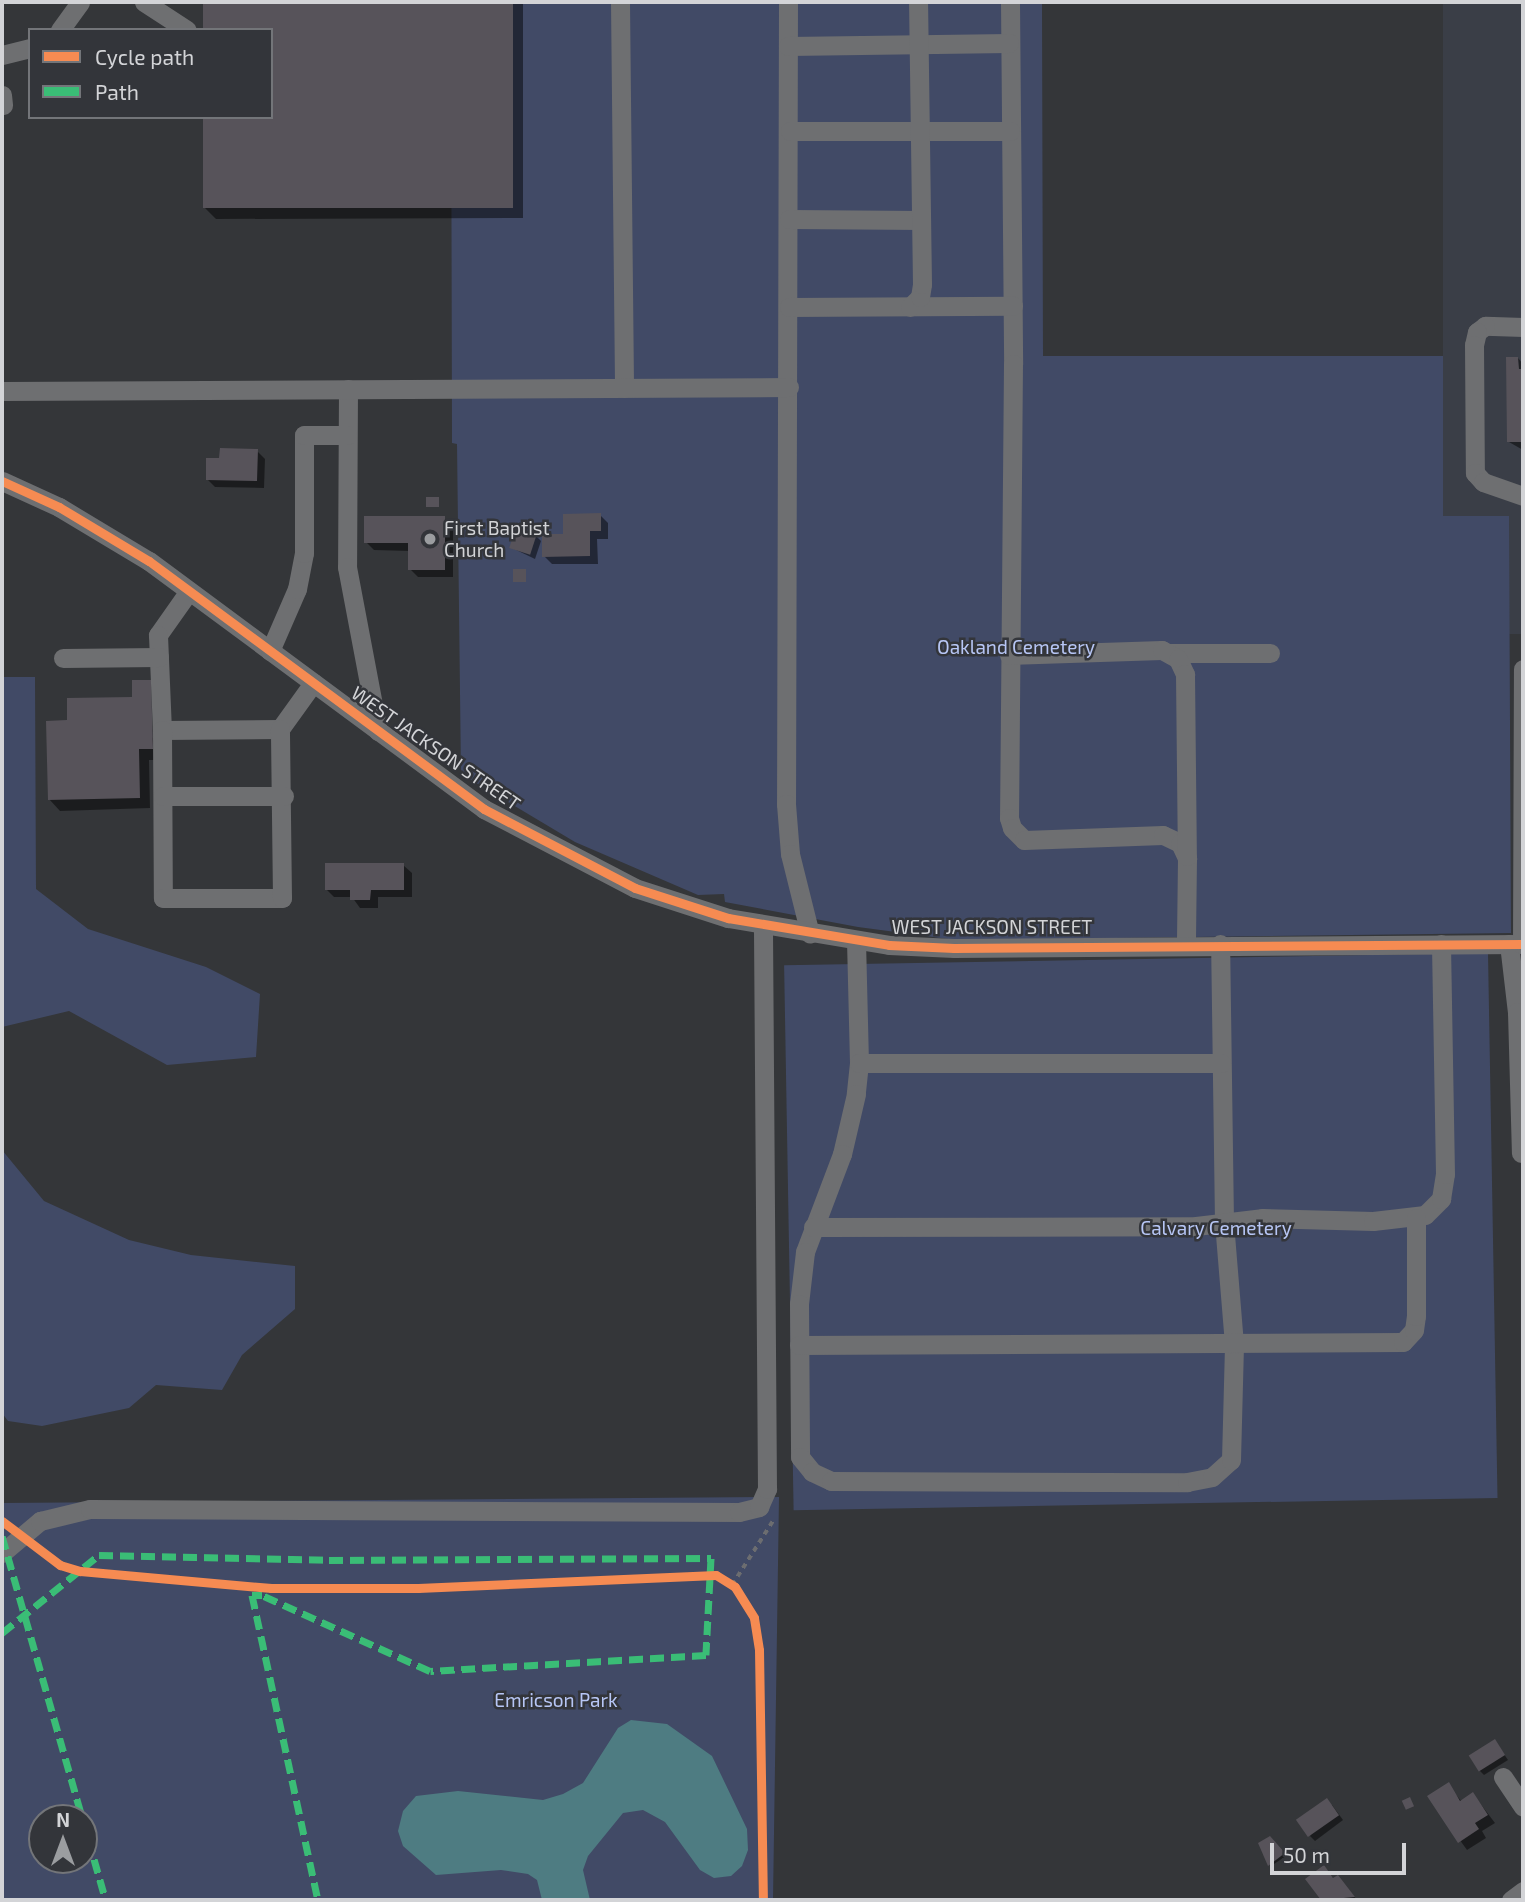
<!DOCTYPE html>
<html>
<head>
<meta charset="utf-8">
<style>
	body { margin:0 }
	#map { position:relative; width:1525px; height:1902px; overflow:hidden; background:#343639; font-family:"Exo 2",sans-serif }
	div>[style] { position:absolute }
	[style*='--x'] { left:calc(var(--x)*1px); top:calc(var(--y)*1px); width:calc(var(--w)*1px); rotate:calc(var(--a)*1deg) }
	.built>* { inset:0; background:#3a3e47 }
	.green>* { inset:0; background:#414a66; transform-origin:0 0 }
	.water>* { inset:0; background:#4e7c82 }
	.shadow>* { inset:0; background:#0007 }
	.building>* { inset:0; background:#57535a; transform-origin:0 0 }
	.path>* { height:3.5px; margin-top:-1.75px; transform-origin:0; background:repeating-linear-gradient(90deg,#6c6d70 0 5px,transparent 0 10px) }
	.minor>* { height:19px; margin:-9.5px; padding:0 9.5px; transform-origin:9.5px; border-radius:9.5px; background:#6e6f71 }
	.quiet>* { height:7px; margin-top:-3.5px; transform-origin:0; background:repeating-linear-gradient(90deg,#3abd76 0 14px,transparent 0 21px) }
	.cycleway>* { height:9px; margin:-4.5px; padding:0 4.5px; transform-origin:4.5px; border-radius:4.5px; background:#f68b52 }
	.dots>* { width:19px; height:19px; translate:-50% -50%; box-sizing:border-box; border:4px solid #33353a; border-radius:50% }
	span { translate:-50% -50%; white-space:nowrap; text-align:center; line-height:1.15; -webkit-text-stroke:5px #33353a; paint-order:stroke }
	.poi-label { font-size:19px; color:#d3d4d7 }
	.left { translate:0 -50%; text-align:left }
	.park-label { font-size:19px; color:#b7c6f5 }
	.street-label { font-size:19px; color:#d3d4d7 }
	.frame { position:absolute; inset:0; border:4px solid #d3d4d7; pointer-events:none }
	.legend { position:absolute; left:28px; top:28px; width:245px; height:91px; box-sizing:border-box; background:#33353a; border:2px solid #737579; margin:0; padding:9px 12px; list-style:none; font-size:21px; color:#d3d4d7 }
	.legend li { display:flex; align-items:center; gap:14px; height:35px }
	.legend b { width:35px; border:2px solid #737579 }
	.north { position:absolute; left:28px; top:1804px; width:70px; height:70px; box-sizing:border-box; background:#33353a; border:2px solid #737579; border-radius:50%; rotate:0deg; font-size:19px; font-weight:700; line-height:28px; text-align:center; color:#d3d4d7 }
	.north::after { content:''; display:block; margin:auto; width:24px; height:32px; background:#9b9da0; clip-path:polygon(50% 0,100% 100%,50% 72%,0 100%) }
	.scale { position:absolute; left:1270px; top:1843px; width:136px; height:32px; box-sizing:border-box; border:4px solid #d3d4d7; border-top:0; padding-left:9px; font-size:21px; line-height:24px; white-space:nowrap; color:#d3d4d7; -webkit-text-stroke:5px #33353a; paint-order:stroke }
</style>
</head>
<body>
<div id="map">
	<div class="built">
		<div style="clip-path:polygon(1443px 2px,1523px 2px,1523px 634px,1509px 634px,1509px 516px,1443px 516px)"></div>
	</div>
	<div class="green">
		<div style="clip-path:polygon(451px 2px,1042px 2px,1043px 356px,1443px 356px,1443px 516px,1509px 516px,1511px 933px,956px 940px,858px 927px,725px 902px,724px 894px,698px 895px,575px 842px,461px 774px,457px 444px,452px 443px)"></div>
		<div style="clip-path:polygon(2px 677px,35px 677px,36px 889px,88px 929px,206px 967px,260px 994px,256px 1057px,167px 1065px,69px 1011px,2px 1027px)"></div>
		<div style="left:1488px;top:953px;width:545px;height:704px;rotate:89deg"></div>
		<div style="clip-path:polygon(2px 1150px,44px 1201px,129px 1240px,191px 1255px,295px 1266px,295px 1309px,242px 1355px,222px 1390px,156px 1385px,129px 1408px,42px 1426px,8px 1421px,2px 1413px)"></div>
		<div style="clip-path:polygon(evenodd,779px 1497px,773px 1900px,2px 1900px,2px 1503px,779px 1497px,42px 1818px,84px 1818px,84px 1860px,42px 1860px,42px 1818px)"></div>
	</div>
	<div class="water">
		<div style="clip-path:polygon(631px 1720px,667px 1724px,712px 1756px,747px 1829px,748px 1850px,742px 1866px,731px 1876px,714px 1878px,700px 1870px,665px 1822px,643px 1810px,623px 1813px,588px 1856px,583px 1870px,590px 1900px,542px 1900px,537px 1880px,528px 1874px,501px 1870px,436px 1875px,403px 1846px,398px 1831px,403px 1811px,416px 1796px,458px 1791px,543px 1800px,563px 1794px,583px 1783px,618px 1728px)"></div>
	</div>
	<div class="shadow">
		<div style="clip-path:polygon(204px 2px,523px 2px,523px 218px,216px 219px,205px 208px,271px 117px,271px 30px,205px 30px)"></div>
		<div style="clip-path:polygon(1518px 358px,1523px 364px,1523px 450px,1509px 442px)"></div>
		<div style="clip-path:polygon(257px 451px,265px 459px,264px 488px,215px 487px,207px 479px,221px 460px)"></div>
		<div style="clip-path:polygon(600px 515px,608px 523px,608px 539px,597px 539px,598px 564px,552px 564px,544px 556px)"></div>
		<div style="clip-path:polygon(444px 518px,453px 526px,453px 577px,418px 577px,410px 569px,410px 551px,374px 550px,366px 542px)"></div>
		<div style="clip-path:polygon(536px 536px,541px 541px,535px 559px,510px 547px)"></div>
		<div style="clip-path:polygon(2px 585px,4px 587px,2px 655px)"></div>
		<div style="clip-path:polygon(134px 699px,163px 760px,149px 760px,150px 808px,60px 811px,49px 799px,69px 722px)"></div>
		<div style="clip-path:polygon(403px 865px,412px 873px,412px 897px,378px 897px,378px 908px,360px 908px,352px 897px,334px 897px,326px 889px)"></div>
		<div style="clip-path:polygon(1495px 1741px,1508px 1760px,1484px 1775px,1479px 1770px)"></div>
		<div style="clip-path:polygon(1448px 1785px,1462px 1802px,1473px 1794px,1495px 1823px,1482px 1831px,1486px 1838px,1467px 1850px,1429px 1797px)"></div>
		<div style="clip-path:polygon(1332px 1805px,1343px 1820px,1315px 1841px,1310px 1836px)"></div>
		<div style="clip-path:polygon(1270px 1838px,1286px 1856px,1271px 1866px,1270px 1865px)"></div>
		<div style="clip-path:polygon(1324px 1868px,1335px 1880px,1338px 1877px,1357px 1900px,1323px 1900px,1308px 1879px)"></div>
	</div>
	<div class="building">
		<div style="clip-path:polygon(203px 2px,513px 2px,513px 208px,203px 208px,203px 117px,271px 117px,271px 30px,203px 30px)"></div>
		<div style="clip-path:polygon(1506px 357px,1518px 357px,1519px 369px,1523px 369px,1523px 442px,1507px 442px)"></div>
		<div style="clip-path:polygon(220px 448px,258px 449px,257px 481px,206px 480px,206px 458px,219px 458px)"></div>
		<div style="left:426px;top:497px;width:13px;height:10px"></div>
		<div style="clip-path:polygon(601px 513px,601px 531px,590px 531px,590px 556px,542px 557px,542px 534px,563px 534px,563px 514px)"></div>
		<div style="clip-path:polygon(364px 516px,445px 516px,445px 570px,408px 570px,408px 543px,364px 543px)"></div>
		<div style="left:516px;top:527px;width:22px;height:22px;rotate:18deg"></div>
		<div style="left:513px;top:569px;width:13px;height:13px"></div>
		<div style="clip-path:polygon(132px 680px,151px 680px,153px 749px,139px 749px,140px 798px,48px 800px,46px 721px,67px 720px,67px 698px,132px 697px)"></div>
		<div style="clip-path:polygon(325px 863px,404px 863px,404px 890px,371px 890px,370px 900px,350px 900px,350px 890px,325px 890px)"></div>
		<div style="left:1495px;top:1739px;width:19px;height:31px;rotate:58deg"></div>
		<div style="clip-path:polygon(1449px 1782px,1460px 1801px,1473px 1792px,1488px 1815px,1475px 1823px,1479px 1829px,1458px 1843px,1427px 1796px)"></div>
		<div style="left:1410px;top:1797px;width:10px;height:9px;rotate:66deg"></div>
		<div style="left:1327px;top:1798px;width:21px;height:38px;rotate:55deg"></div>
		<div style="clip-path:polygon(1270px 1836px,1285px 1853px,1268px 1866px,1258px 1843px)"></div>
		<div style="clip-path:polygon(1324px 1865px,1333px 1878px,1338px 1875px,1355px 1897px,1321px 1900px,1305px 1879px)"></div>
	</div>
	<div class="path">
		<div style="--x:732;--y:1585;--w:78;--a:-57.5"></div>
	</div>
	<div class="minor">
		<div style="--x:144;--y:2;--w:51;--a:33.1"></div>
		<div style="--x:620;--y:2;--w:386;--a:89.4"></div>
		<div style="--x:788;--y:2;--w:802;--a:90.14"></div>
		<div style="--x:786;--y:804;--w:50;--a:85.4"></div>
		<div style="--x:790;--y:854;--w:82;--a:76"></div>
		<div style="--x:1010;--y:2;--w:362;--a:89.5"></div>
		<div style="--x:1013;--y:364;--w:454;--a:90.5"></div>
		<div style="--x:1009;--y:818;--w:10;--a:73"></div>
		<div style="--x:1012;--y:828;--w:17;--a:45"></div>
		<div style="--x:1024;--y:840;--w:139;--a:-2.1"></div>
		<div style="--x:1163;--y:835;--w:19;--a:25"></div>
		<div style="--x:1180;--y:843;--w:17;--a:65"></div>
		<div style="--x:1187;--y:858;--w:86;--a:90.7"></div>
		<div style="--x:60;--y:30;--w:34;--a:-54"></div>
		<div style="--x:788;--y:46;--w:221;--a:-0.8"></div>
		<div style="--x:2;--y:55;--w:29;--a:-14"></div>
		<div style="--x:2;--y:95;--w:10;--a:84"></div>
		<div style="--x:790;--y:131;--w:220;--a:0"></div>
		<div style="--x:789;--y:219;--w:132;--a:0.4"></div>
		<div style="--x:789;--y:307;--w:224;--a:-0.3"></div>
		<div style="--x:910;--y:307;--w:14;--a:-45"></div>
		<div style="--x:920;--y:297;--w:13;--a:-81"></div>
		<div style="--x:922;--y:284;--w:282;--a:-90.8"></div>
		<div style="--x:1523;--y:327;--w:38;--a:-178"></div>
		<div style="--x:1485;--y:326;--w:10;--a:143"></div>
		<div style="--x:1477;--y:332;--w:13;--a:103"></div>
		<div style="--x:1474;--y:345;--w:128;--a:89.6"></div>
		<div style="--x:1475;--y:473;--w:12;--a:48"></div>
		<div style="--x:1483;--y:482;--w:42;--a:19.3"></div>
		<div style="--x:348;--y:389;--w:178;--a:90.3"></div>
		<div style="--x:347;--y:567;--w:167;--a:79.3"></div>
		<div style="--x:2;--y:391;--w:787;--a:-0.29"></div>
		<div style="--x:2;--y:481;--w:63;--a:24.5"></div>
		<div style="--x:59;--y:507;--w:105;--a:31"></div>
		<div style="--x:149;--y:561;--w:417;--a:36.5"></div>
		<div style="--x:484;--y:809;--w:170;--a:27.6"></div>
		<div style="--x:635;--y:888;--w:98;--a:17.9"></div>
		<div style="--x:728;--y:918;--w:163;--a:9.5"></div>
		<div style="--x:889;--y:945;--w:65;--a:2.6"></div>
		<div style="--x:954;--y:948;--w:569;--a:-0.4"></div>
		<div style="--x:189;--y:591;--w:54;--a:125.2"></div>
		<div style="--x:158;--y:635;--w:95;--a:87.6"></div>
		<div style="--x:162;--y:730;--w:118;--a:-0.5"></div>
		<div style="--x:280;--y:729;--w:57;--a:-54.3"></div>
		<div style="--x:270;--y:651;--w:68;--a:-66.5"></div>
		<div style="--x:297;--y:589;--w:37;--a:-79"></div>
		<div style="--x:304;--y:553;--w:118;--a:-90"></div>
		<div style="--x:304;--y:435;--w:43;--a:0"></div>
		<div style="--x:1170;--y:653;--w:100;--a:0"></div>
		<div style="--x:1009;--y:655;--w:153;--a:-1.9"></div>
		<div style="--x:1162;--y:650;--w:18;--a:29"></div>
		<div style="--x:1178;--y:659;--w:17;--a:65"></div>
		<div style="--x:1185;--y:674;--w:182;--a:89.4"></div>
		<div style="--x:63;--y:658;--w:96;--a:-0.6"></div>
		<div style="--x:162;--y:730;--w:168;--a:89.7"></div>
		<div style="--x:163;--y:898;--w:119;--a:0"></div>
		<div style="--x:282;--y:898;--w:169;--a:-90.7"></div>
		<div style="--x:163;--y:796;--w:121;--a:0"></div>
		<div style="--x:856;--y:940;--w:123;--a:88.6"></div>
		<div style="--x:859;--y:1063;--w:31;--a:96"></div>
		<div style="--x:856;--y:1094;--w:62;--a:103.1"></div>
		<div style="--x:842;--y:1154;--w:105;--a:110.7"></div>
		<div style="--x:805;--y:1252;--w:52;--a:96.6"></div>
		<div style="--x:799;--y:1304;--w:153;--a:89.6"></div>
		<div style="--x:800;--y:1457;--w:19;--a:51"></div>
		<div style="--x:812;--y:1472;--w:21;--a:25"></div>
		<div style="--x:831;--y:1481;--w:356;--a:0.2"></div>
		<div style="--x:1187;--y:1482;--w:25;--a:-11"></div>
		<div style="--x:1212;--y:1477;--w:25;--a:-42"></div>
		<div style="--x:1231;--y:1460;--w:116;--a:-88.5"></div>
		<div style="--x:1234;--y:1344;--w:122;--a:-94.7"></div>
		<div style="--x:1224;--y:1222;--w:278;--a:-90.8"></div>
		<div style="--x:1509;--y:944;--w:68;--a:83.3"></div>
		<div style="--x:1517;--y:1012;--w:141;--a:88.4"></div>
		<div style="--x:1522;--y:944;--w:275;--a:-89.8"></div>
		<div style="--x:859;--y:1063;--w:362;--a:0"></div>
		<div style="--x:813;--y:1227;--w:383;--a:-0.1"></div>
		<div style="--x:1196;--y:1226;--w:66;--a:-6.9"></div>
		<div style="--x:1262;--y:1218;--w:111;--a:1.5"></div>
		<div style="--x:1373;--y:1221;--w:52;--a:-6.6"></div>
		<div style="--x:1425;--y:1215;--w:23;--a:-45"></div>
		<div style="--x:1441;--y:1199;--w:25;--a:-81"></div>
		<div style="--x:1445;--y:1174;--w:230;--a:-91"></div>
		<div style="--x:799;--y:1345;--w:604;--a:-0.28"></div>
		<div style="--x:1403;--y:1342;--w:16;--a:-47"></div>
		<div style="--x:1414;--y:1330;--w:14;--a:-82"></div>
		<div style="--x:1416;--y:1316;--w:98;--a:-90"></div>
		<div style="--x:2;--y:1553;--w:50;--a:-40.1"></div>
		<div style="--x:40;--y:1521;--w:51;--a:-13.5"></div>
		<div style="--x:90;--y:1509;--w:649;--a:0.26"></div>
		<div style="--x:739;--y:1512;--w:21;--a:-14"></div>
		<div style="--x:759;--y:1507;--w:20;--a:-66"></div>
		<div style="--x:767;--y:1489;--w:564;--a:-90.41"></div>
		<div style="--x:1503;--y:1777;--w:36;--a:56"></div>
		<div style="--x:1511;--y:1900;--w:15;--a:-37"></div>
	</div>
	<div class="quiet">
		<div style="--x:2;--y:1536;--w:379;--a:74.1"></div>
		<div style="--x:2;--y:1633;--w:124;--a:-38.8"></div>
		<div style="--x:99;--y:1555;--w:230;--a:1.2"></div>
		<div style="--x:329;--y:1560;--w:382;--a:-0.3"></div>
		<div style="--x:711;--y:1558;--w:97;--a:93"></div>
		<div style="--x:706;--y:1655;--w:276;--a:176.7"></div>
		<div style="--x:430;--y:1671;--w:184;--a:-155.7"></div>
		<div style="--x:262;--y:1595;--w:10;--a:180"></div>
		<div style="--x:252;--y:1595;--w:312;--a:77.8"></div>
	</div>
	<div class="cycleway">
		<div style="--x:2;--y:481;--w:63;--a:24.5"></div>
		<div style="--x:59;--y:507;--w:105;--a:31"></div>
		<div style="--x:149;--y:561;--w:417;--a:36.5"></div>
		<div style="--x:484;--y:809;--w:170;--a:27.6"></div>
		<div style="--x:635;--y:888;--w:98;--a:17.9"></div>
		<div style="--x:728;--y:918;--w:163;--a:9.5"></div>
		<div style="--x:889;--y:945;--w:65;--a:2.6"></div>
		<div style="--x:954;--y:948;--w:569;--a:-0.4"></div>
		<div style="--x:2;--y:1521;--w:73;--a:37.2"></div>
		<div style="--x:60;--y:1565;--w:21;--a:17"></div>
		<div style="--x:80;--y:1571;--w:192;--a:5.1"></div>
		<div style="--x:271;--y:1588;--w:147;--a:0"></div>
		<div style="--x:418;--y:1588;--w:298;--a:-2.5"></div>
		<div style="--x:716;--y:1575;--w:22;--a:32"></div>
		<div style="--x:735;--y:1587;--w:36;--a:58"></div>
		<div style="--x:754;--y:1618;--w:32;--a:81"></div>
		<div style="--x:759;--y:1650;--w:250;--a:89.1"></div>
	</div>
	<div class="dots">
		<div style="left:430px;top:539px;background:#9b9da0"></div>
	</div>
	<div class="poi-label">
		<span class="left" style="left:444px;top:539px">First Baptist<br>Church</span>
	</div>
	<div class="park-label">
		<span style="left:1016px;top:647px">Oakland Cemetery</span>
		<span style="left:1216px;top:1228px">Calvary Cemetery</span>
		<span style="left:556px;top:1700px">Emricson Park</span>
	</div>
	<div class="street-label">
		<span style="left:436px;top:748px;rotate:35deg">WEST JACKSON STREET</span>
		<span style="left:992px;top:927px">WEST JACKSON STREET</span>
	</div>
	<div class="frame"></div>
	<ul class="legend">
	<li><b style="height:9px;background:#f68b52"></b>Cycle path</li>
	<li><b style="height:9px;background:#3abd76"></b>Path</li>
	</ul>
	<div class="north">N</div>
	<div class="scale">50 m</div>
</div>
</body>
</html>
